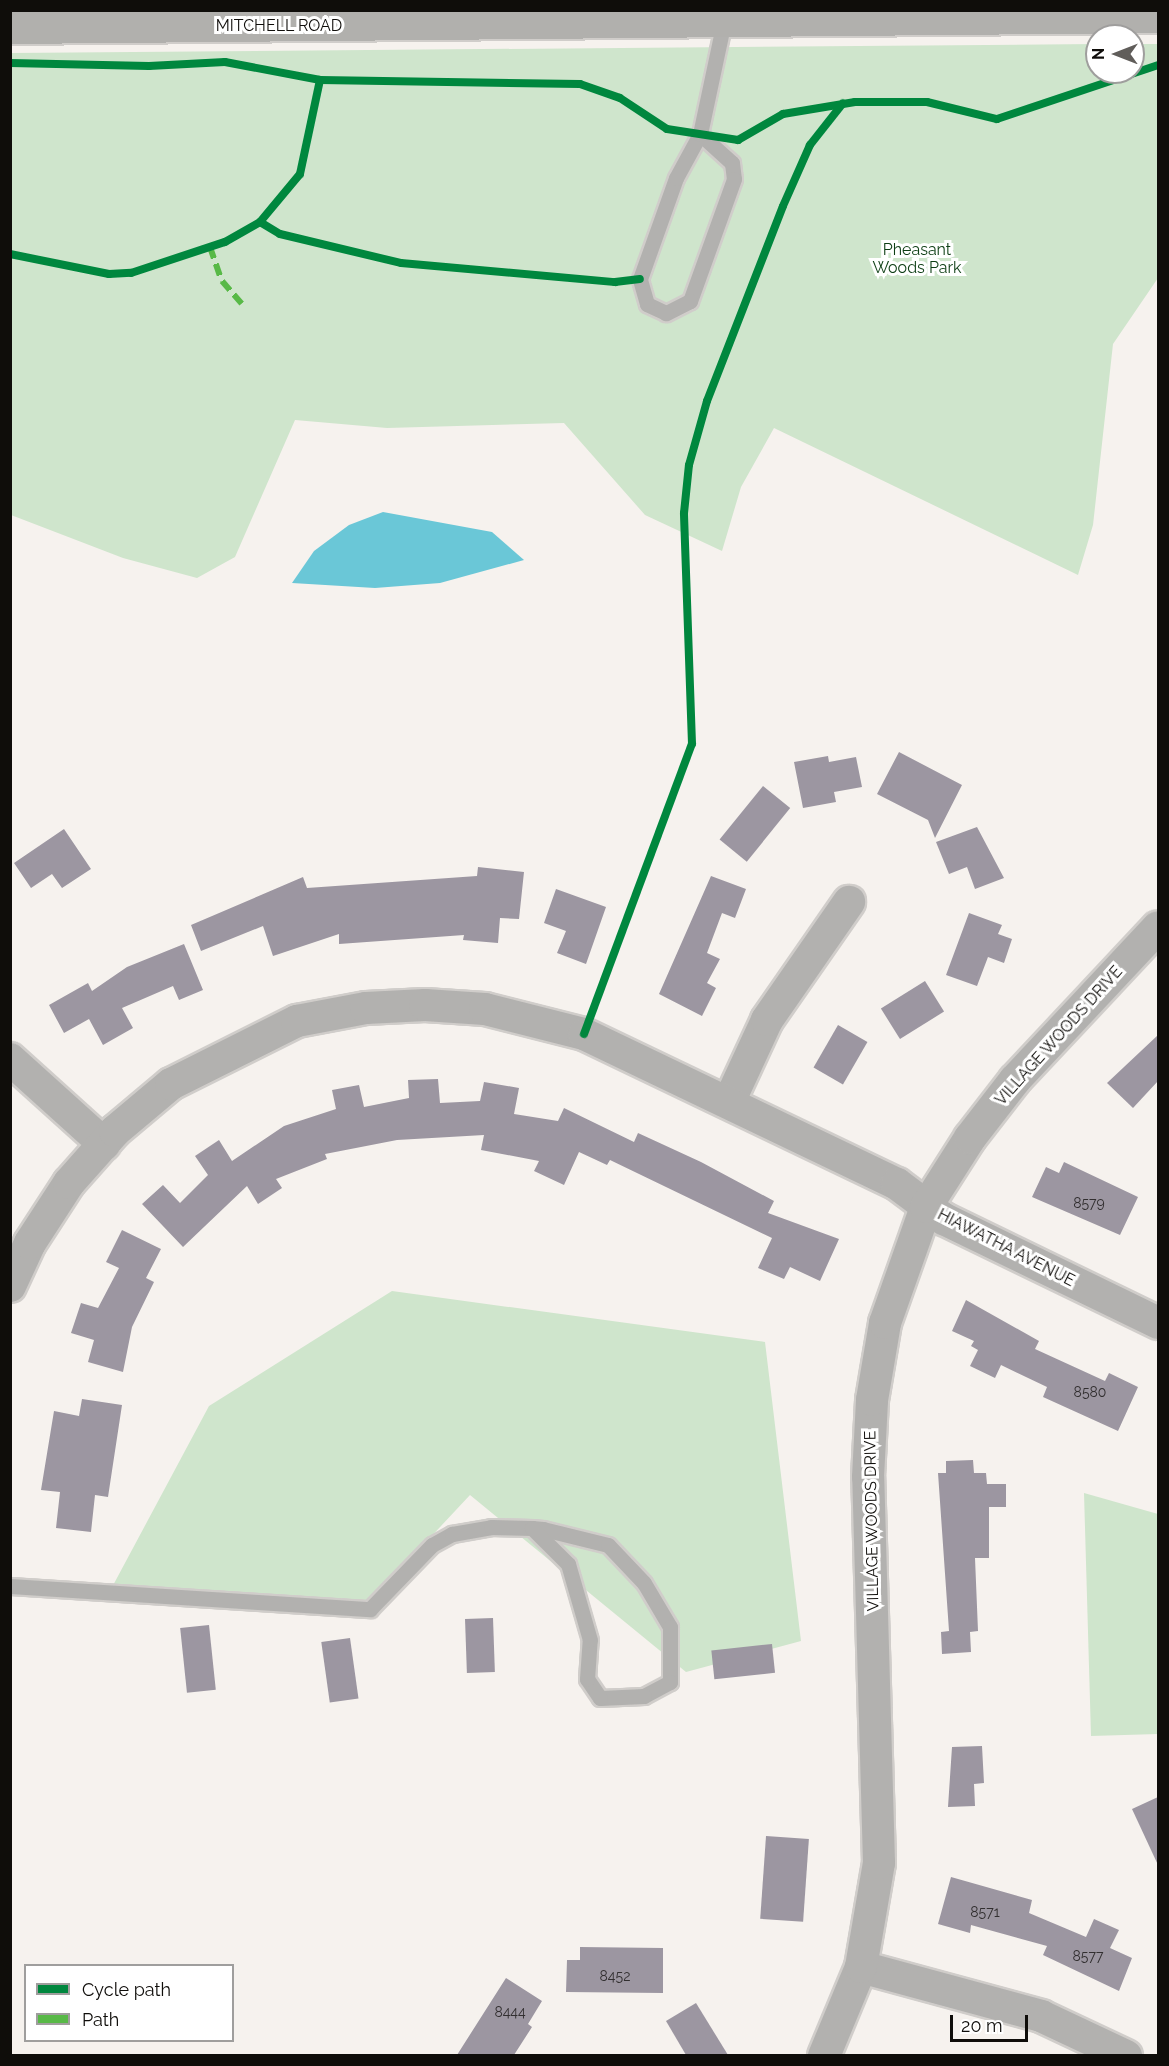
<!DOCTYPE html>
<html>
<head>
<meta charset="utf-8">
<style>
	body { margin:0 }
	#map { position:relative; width:1169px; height:2066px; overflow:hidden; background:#f6f2ee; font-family:Raleway,sans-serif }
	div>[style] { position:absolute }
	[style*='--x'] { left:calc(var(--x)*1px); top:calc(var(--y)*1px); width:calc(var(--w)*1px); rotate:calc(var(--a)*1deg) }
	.green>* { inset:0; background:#cfe5cc }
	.water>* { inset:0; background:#6ac7d7 }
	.building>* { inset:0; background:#9c96a1; transform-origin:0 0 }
	.roads { filter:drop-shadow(2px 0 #d0cdca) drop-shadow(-2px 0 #d0cdca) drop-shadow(0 2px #d0cdca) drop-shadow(0 -2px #d0cdca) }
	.lane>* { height:15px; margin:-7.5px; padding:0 7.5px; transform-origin:7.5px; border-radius:7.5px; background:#b2b1af }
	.street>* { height:32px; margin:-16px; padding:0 16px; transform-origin:16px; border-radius:16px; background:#b2b1af }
	.secondary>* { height:33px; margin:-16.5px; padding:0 16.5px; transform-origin:16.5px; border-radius:16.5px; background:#b1b0ad }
	.quiet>* { height:6px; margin-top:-3px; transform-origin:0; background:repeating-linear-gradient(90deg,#58b947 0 12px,transparent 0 18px) }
	.cycleway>* { height:8px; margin:-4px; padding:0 4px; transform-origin:4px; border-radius:4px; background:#00873e }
	span { translate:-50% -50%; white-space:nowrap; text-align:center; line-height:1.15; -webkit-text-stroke:6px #fff; paint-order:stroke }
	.number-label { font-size:14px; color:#322f30 }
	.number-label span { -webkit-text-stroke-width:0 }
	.street-label { font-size:16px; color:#0f0d0a }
	.park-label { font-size:16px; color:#0d3e14 }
	.frame { position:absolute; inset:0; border:12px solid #0f0d0a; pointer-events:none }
	.legend { position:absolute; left:24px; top:1964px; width:210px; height:78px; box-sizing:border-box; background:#fff; border:2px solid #9f9e9d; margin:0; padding:8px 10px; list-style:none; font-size:18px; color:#0f0d0a }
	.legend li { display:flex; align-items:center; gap:12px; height:30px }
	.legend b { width:30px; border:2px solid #9f9e9d }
	.north { position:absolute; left:1085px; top:24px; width:60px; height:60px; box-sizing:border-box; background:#fff; border:2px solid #9f9e9d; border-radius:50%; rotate:270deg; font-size:16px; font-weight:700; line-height:24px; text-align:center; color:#0f0d0a }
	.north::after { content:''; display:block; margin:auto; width:21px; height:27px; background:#605d5a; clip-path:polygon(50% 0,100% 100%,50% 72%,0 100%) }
	.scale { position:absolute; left:950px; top:2015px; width:78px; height:27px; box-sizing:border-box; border:3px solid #0f0d0a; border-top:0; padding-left:8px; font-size:18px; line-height:21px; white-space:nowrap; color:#0f0d0a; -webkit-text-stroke:4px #fff; paint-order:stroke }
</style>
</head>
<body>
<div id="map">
	<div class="green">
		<div style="clip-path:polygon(1097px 44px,1097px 72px,1133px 72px,1133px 44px,1158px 44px,1158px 278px,1113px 344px,1093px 525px,1078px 575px,774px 428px,741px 487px,722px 551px,645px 515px,564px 423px,387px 428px,295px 420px,235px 557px,197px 578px,123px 558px,11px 515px,10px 53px)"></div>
		<div style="clip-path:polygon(392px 1291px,765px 1342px,801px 1641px,686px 1672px,470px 1495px,369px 1603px,110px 1591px,209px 1406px)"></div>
		<div style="clip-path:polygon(1084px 1493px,1158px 1514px,1158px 1734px,1091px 1736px)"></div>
	</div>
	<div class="water">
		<div style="clip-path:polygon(383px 512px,492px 532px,524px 560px,440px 583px,375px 588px,292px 583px,314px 551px,349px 525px)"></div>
	</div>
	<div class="building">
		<div style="clip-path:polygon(899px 752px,962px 785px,935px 838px,928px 820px,877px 794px)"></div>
		<div style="clip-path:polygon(828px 756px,829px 762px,856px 757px,862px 787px,834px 792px,836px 802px,803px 808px,794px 762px)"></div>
		<div style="left:763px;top:786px;width:35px;height:69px;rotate:39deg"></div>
		<div style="clip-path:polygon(977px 827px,1004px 878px,975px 889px,967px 867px,949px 874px,936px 842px)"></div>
		<div style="clip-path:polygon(64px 829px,91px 869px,62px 888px,52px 874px,31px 888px,14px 863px)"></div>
		<div style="clip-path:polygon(478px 867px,524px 872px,519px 919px,500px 918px,498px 943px,463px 940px,464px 935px,339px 944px,339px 934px,273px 956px,263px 926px,201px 951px,191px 925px,303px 877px,307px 888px,477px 876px)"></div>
		<div style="clip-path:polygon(711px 876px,746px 889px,735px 918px,722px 913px,707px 953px,720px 959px,707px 983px,716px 988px,702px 1016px,659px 994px)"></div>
		<div style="clip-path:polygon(556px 889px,606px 907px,586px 964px,557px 953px,566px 931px,544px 923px)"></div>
		<div style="clip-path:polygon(969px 913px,1002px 925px,998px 934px,1012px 939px,1004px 963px,988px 957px,977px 986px,946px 975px)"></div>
		<div style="clip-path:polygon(184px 944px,203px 990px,179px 1000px,173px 986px,122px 1008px,133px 1028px,103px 1045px,89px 1019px,64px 1033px,49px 1005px,88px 983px,92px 991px,127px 967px)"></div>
		<div style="left:925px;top:981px;width:36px;height:52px;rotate:58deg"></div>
		<div style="left:838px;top:1025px;width:34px;height:49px;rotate:30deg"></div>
		<div style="clip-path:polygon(1158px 1035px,1158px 1081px,1133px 1108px,1107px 1083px)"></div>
		<div style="clip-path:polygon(438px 1079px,440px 1103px,480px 1101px,484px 1082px,519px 1088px,514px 1114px,558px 1121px,564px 1108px,634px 1142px,638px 1133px,701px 1162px,774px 1201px,768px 1213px,839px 1239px,820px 1281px,790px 1267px,784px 1279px,758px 1268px,772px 1238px,610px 1160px,607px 1165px,579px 1152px,564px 1185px,534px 1171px,539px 1161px,481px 1150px,484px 1135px,397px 1140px,325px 1154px,327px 1159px,276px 1179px,282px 1188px,258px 1204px,247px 1186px,183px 1247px,142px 1204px,163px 1185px,180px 1203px,208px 1175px,195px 1156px,219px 1140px,232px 1161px,284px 1126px,336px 1109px,332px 1090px,359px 1085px,364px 1107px,409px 1098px,408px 1080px)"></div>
		<div style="clip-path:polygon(1064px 1162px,1138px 1197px,1120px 1235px,1032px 1197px,1046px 1167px,1059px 1173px)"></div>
		<div style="clip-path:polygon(122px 1230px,161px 1249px,146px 1278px,154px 1282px,132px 1327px,123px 1372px,88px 1362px,94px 1340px,71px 1333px,81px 1303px,98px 1308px,119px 1268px,106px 1262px)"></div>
		<div style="clip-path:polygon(966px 1300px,1039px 1341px,1035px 1349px,1105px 1381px,1109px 1373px,1138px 1387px,1118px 1431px,1043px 1397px,1047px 1387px,1001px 1365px,995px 1378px,970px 1366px,978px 1350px,971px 1346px,974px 1341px,952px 1331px)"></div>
		<div style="clip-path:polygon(82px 1399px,122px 1405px,108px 1497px,95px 1495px,91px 1532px,56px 1528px,60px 1492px,41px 1490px,54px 1411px,79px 1416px)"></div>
		<div style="clip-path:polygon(973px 1460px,974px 1473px,986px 1473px,987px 1484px,1006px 1484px,1006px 1507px,989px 1507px,989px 1558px,975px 1558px,978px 1631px,970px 1632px,971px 1652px,942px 1654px,941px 1632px,949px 1631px,938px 1473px,946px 1473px,946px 1461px)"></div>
		<div style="left:493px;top:1618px;width:54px;height:28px;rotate:88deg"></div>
		<div style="left:209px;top:1625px;width:65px;height:29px;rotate:84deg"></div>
		<div style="left:350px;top:1638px;width:61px;height:29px;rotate:82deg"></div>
		<div style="left:772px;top:1644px;width:29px;height:61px;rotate:84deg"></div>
		<div style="clip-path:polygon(982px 1746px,984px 1783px,974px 1784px,975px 1806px,948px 1807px,952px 1747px)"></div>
		<div style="clip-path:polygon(1158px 1797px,1158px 1865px,1132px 1809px)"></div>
		<div style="left:766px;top:1836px;width:43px;height:83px;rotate:4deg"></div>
		<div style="clip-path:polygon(951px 1877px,1032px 1900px,1029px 1913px,1086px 1937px,1094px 1919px,1119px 1930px,1110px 1948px,1132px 1958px,1119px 1991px,1043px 1955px,1047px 1946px,971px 1925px,970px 1933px,938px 1924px)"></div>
		<div style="clip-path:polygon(580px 1947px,663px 1948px,663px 1993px,566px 1992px,567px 1960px,580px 1960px)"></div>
		<div style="clip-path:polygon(506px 1978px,542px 2001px,528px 2024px,532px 2027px,514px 2055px,457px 2055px)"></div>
		<div style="clip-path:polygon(696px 2003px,728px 2055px,686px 2055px,666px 2021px)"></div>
	</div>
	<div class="roads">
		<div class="lane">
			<div style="--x:700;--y:134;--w:43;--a:42.2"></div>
			<div style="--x:732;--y:163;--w:16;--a:83"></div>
			<div style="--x:734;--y:179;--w:130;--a:109.8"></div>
			<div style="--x:690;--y:301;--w:27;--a:153"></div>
			<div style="--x:666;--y:313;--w:21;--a:-155"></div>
			<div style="--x:647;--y:304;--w:26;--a:-106"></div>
			<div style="--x:640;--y:279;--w:107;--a:-70.4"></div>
			<div style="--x:676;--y:178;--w:50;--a:-61.4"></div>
			<div style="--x:700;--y:134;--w:116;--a:-78"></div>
			<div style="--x:10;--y:1586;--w:361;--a:3.7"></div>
			<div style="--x:370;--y:1609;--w:89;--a:-45.9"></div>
			<div style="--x:432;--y:1545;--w:23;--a:-29"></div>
			<div style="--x:452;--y:1534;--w:40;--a:-10"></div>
			<div style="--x:491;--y:1527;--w:41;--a:1.4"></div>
			<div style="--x:532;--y:1528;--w:11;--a:5"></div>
			<div style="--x:543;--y:1529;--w:67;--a:13.8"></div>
			<div style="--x:608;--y:1545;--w:52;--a:46.5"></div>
			<div style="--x:644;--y:1583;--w:51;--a:59.4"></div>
			<div style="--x:670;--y:1627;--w:55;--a:90"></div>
			<div style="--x:670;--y:1682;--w:30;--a:152"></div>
			<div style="--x:644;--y:1696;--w:44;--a:177.4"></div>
			<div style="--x:600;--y:1698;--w:23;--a:-124"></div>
			<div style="--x:587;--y:1679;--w:39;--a:-86"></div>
			<div style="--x:590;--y:1640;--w:79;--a:-106.1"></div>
			<div style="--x:568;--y:1564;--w:51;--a:-135"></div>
		</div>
		<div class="street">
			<div style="--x:10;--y:1059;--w:127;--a:42.1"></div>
			<div style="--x:729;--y:1102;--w:90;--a:-65.1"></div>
			<div style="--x:767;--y:1020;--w:144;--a:-55.2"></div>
			<div style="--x:10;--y:1286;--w:47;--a:-65.1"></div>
			<div style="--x:30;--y:1243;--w:72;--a:-57"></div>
			<div style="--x:69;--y:1183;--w:69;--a:-48.5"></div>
			<div style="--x:115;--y:1131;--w:73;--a:-40"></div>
			<div style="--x:171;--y:1084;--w:141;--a:-26.6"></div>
			<div style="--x:297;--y:1021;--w:70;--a:-10.7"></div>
			<div style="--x:366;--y:1008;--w:59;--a:-2.9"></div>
			<div style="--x:425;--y:1005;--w:60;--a:3.8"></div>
			<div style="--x:485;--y:1009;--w:102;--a:14.2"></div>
			<div style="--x:584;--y:1034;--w:347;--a:25.6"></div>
			<div style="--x:897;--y:1184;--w:59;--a:36.7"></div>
			<div style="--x:944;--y:1219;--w:238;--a:25.9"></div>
			<div style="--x:861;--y:1967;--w:187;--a:15.2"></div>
			<div style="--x:1041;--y:2016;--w:94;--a:25.2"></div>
			<div style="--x:824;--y:2056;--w:96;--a:-67.4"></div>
			<div style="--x:861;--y:1967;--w:106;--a:-80.2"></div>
			<div style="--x:879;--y:1863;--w:386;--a:-91.6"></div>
			<div style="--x:868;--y:1477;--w:77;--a:-87"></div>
			<div style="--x:872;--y:1400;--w:78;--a:-80.4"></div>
			<div style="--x:885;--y:1323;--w:123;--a:-70.5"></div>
			<div style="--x:926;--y:1207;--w:82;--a:-57.5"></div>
			<div style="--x:970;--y:1138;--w:73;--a:-52.2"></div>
			<div style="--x:1015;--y:1080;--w:209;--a:-46.9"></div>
		</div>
		<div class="secondary">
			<div style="--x:10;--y:27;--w:1148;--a:-0.55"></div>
		</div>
	</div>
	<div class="quiet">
		<div style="--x:210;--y:247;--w:36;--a:71"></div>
		<div style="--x:222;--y:281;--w:30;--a:49"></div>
	</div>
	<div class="cycleway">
		<div style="--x:10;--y:63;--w:139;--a:1.2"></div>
		<div style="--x:149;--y:66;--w:76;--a:-3"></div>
		<div style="--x:225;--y:62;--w:97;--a:10.7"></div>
		<div style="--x:320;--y:80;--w:260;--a:0.9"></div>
		<div style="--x:580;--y:84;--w:42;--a:19.3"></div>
		<div style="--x:620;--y:98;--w:56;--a:33.4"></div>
		<div style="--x:667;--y:129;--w:72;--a:8.8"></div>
		<div style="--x:738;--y:140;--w:52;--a:-30"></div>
		<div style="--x:783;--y:114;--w:73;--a:-9.5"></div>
		<div style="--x:855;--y:102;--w:72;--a:0"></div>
		<div style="--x:927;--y:102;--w:72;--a:13.7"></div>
		<div style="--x:997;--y:119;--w:170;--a:-18.5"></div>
		<div style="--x:260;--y:222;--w:23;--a:31"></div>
		<div style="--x:280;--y:234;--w:124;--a:13.5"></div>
		<div style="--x:401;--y:263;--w:215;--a:5.1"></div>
		<div style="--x:615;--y:282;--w:25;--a:-7"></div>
		<div style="--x:10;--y:254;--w:101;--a:11.4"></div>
		<div style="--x:109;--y:274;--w:22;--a:-3"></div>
		<div style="--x:131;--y:273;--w:99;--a:-18.3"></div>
		<div style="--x:225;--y:242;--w:40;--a:-29.7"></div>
		<div style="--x:260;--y:222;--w:62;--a:-50.2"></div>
		<div style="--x:300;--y:174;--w:96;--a:-78"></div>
		<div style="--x:584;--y:1034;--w:309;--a:-69.6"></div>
		<div style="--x:692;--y:744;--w:231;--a:-92"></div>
		<div style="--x:684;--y:513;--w:48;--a:-84.1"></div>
		<div style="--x:689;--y:465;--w:66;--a:-74.3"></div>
		<div style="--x:707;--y:401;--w:209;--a:-68.7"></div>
		<div style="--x:783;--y:206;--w:67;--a:-66.1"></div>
		<div style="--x:810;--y:145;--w:53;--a:-51.8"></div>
	</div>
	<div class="number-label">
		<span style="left:1089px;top:1203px">8579</span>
		<span style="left:1090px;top:1392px">8580</span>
		<span style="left:985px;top:1912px">8571</span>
		<span style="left:1088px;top:1956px">8577</span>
		<span style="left:615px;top:1976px">8452</span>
		<span style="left:510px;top:2012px">8444</span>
	</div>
	<div class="street-label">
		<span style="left:279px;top:26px">MITCHELL ROAD</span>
		<span style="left:1059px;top:1036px;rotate:-48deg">VILLAGE WOODS DRIVE</span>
		<span style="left:1006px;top:1248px;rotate:27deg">HIAWATHA AVENUE</span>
		<span style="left:872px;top:1521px;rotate:-91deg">VILLAGE WOODS DRIVE</span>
	</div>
	<div class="park-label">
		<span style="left:917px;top:259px">Pheasant<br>Woods Park</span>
	</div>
	<div class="frame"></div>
	<ul class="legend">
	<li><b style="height:8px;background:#00873e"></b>Cycle path</li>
	<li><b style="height:8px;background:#58b947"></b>Path</li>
	</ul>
	<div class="north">N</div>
	<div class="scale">20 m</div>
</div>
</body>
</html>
